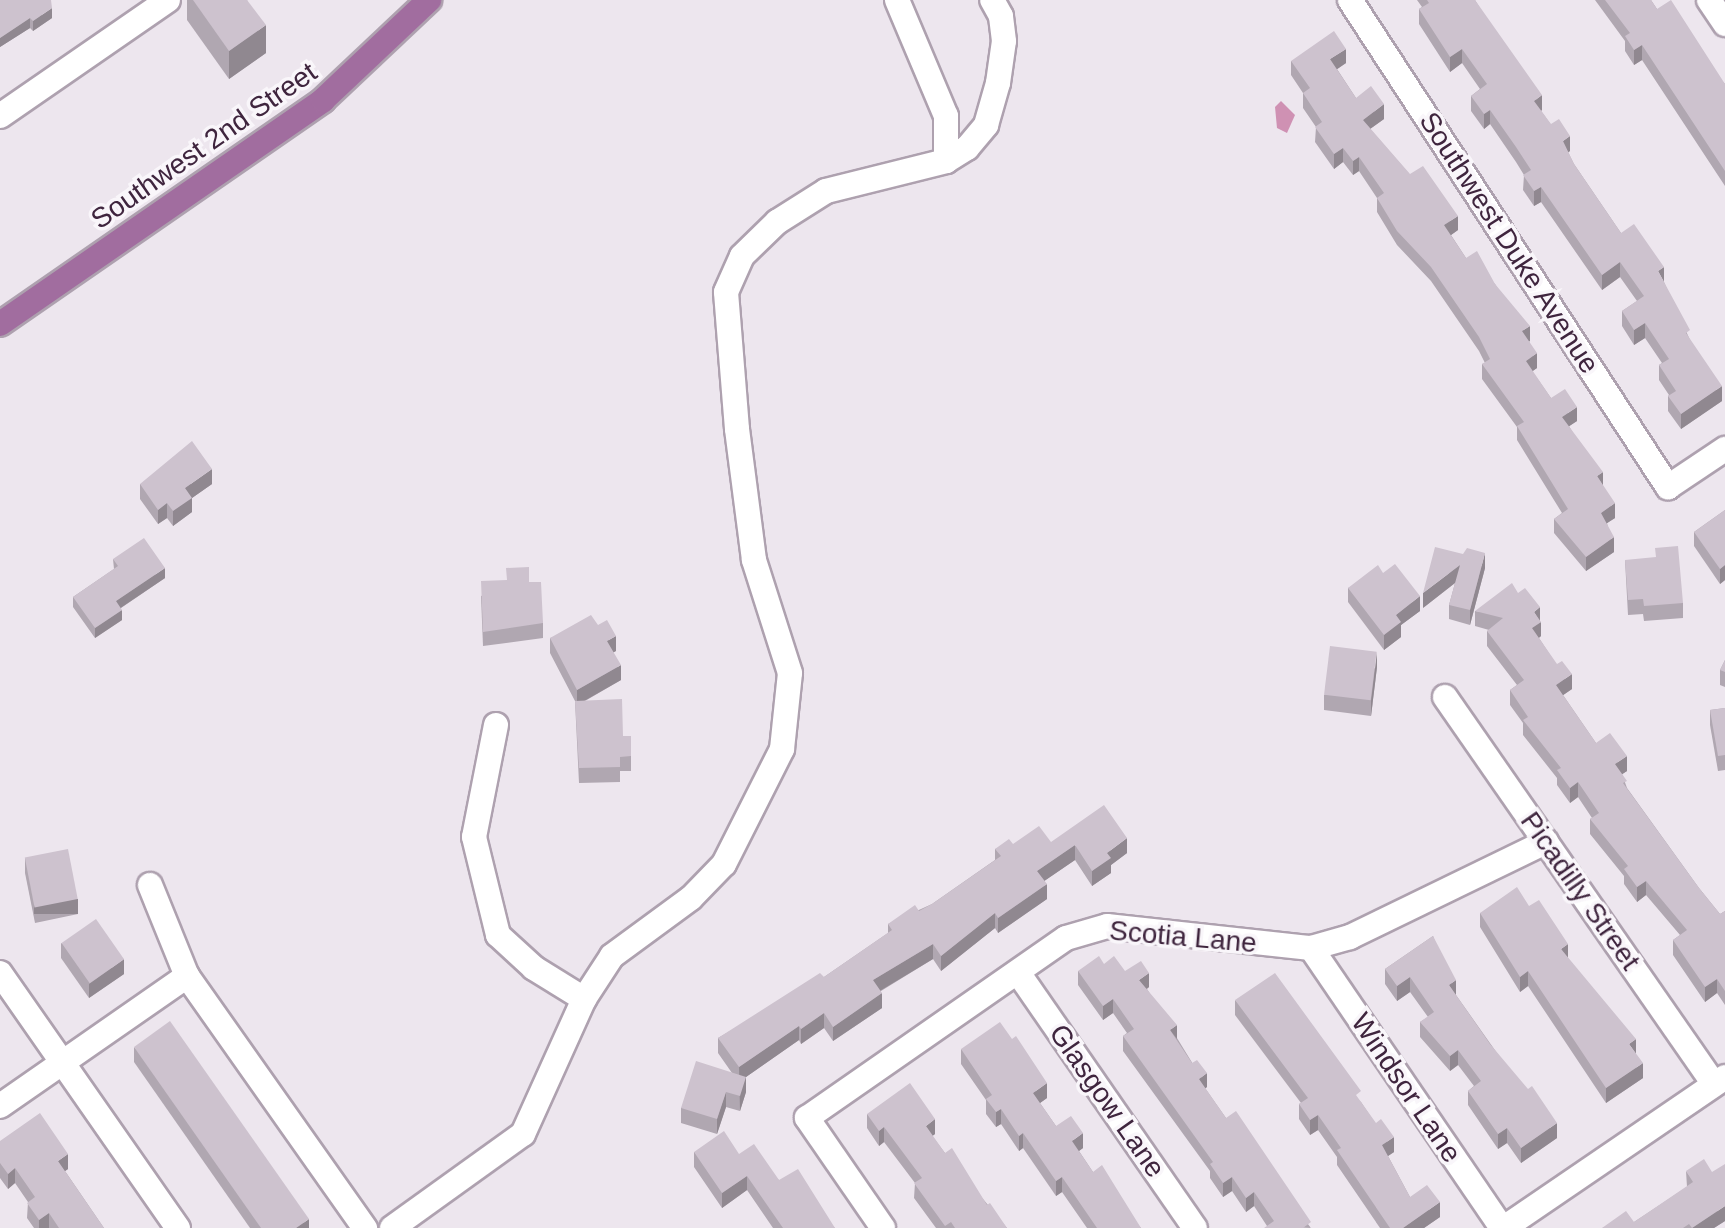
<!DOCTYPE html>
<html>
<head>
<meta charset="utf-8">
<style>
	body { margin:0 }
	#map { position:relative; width:1725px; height:1228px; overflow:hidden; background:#ede6ee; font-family:Helvetica,sans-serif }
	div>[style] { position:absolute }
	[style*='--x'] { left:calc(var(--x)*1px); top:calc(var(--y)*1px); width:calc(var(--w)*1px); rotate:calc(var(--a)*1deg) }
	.water>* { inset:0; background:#cf91b3 }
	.roads { filter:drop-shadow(2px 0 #aea1af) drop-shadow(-2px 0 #aea1af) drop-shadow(0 2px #aea1af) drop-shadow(0 -2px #aea1af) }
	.minor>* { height:24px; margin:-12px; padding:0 12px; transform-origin:12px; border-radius:12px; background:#fff }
	.major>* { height:24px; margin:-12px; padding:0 12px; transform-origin:12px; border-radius:12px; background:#a16d9f }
	.wall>* { inset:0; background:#b0a7b1 }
	.shaded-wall>* { inset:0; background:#908890; transform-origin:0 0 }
	.building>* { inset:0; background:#cdc2ce; transform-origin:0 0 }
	span { translate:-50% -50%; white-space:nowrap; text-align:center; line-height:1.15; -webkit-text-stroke:7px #f9f6fa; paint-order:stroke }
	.street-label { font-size:28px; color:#3f253e }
</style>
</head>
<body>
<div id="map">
	<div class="water">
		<div style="clip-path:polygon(1281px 101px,1295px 115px,1287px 133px,1277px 128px,1275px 107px)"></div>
	</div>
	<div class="roads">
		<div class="minor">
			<div style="--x:897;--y:0;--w:126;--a:67.1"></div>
			<div style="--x:946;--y:116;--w:45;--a:90"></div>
			<div style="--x:1350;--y:0;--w:582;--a:56.86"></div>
			<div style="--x:1668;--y:487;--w:69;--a:-33.7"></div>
			<div style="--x:1709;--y:0;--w:29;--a:56"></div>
			<div style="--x:0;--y:116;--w:204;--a:-34.6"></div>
			<div style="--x:1445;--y:697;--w:471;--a:55.2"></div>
			<div style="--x:496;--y:725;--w:114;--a:101.1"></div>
			<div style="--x:474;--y:837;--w:101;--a:76.2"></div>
			<div style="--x:498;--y:935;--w:49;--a:42.5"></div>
			<div style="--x:534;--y:968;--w:59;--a:31.8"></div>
			<div style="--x:150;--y:885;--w:98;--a:67.9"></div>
			<div style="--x:187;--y:976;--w:309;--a:54.8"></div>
			<div style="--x:1311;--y:948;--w:339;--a:55.7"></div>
			<div style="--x:0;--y:973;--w:311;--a:55.1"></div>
			<div style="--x:1019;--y:974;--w:309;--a:55.3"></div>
			<div style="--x:0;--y:1106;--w:228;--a:-34.8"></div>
			<div style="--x:392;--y:1228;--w:161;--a:-35.7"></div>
			<div style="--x:523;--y:1134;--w:148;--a:-65.7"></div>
			<div style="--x:584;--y:999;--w:51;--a:-56.9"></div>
			<div style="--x:612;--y:956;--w:98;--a:-36.3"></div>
			<div style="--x:691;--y:898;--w:47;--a:-45.9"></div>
			<div style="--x:724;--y:864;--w:129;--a:-63.2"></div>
			<div style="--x:782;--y:749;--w:76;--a:-84"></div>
			<div style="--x:790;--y:673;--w:119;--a:-107.7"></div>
			<div style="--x:754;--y:560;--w:132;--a:-97.4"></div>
			<div style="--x:737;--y:429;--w:137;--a:-94.6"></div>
			<div style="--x:726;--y:292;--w:39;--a:-66"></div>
			<div style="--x:742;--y:256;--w:49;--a:-44.2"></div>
			<div style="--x:777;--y:222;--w:58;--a:-32.3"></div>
			<div style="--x:826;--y:191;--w:124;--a:-14"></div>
			<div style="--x:946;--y:161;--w:25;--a:-32"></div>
			<div style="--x:967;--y:148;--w:30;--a:-50"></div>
			<div style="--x:986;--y:125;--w:44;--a:-74.1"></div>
			<div style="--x:998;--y:83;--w:42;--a:-81.9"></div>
			<div style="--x:1004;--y:41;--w:25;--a:-97"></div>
			<div style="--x:1001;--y:16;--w:18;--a:-119"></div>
			<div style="--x:883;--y:1228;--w:134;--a:-124.6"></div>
			<div style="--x:807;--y:1118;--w:315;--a:-34.8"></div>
			<div style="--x:1066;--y:938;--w:43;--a:-16.3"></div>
			<div style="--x:1107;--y:926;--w:205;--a:6.2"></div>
			<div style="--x:1311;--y:948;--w:41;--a:-15.8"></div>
			<div style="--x:1350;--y:937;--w:218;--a:-25.9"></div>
			<div style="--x:1504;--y:1228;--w:268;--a:-34.3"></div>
		</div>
		<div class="major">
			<div style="--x:0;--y:324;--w:393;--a:-34.7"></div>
			<div style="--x:323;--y:100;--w:146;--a:-43.3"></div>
		</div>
	</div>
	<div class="wall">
		<div style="clip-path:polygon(0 0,52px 18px,33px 31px,30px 28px,0 47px,0 55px)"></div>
		<div style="clip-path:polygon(187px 0,247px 0,266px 53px,229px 79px,187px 20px)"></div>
		<div style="clip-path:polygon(1417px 0,1475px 0,1542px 110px,1541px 111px,1570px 151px,1568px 152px,1574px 164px,1621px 233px,1664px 282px,1690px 340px,1722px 401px,1681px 429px,1668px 411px,1668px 396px,1669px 395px,1659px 380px,1659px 365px,1662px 363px,1645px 338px,1634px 345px,1622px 326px,1622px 311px,1637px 301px,1620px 277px,1602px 290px,1541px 202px,1534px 206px,1523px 190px,1524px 175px,1516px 162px,1490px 124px,1484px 129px,1471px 111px,1471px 96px,1480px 89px,1462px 63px,1450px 72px,1419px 24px,1419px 9px,1422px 7px)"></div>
		<div style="clip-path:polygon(1595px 0,1651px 0,1657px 9px,1725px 84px,1725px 186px,1642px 60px,1634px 65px,1625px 51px,1625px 41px)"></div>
		<div style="clip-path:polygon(1291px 61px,1346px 63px,1337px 69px,1356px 98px,1384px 119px,1370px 129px,1458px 230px,1451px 235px,1466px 258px,1495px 284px,1530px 341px,1529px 341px,1537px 368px,1532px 371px,1551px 398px,1577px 421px,1569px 426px,1603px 486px,1615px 518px,1607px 523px,1614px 552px,1586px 571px,1554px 533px,1554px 519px,1562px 513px,1517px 440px,1517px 427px,1482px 379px,1482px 364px,1485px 363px,1479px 351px,1431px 281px,1397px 245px,1377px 212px,1377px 198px,1359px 171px,1353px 175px,1343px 162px,1334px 169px,1315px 142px,1316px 127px,1303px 108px,1303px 93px,1291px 75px)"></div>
		<div style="clip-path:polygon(140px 484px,212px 484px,192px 498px,192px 512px,173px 526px,167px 518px,158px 524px,140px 499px)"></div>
		<div style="clip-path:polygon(1725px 510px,1725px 580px,1720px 584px,1694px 546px,1694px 532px)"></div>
		<div style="clip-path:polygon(1463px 554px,1485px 568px,1470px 625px,1449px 619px,1449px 605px,1455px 583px,1423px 608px)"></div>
		<div style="clip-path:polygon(113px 559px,165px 578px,121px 608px,122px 620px,95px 638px,73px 607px,73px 597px,114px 569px)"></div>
		<div style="clip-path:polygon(1625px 560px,1683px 603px,1683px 618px,1644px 621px,1643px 614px,1628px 615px)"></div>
		<div style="clip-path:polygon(1383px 573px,1420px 611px,1401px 625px,1401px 637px,1384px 650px,1348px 602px,1348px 588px)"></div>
		<div style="clip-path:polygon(529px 582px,543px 623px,543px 638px,483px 646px,481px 596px)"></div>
		<div style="clip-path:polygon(1475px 611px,1540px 620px,1541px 636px,1539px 638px,1572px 689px,1563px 695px,1596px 743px,1627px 771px,1622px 774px,1627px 788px,1699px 888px,1720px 914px,1725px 911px,1725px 1005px,1717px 993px,1705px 1002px,1673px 955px,1673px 940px,1680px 935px,1646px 895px,1637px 902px,1624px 884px,1624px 876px,1590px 834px,1590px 819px,1592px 818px,1578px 797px,1570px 803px,1557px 785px,1557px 778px,1523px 735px,1523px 723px,1510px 705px,1510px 690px,1517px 685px,1487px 646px,1487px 631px,1489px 630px,1475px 626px)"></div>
		<div style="clip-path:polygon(598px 625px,616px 651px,613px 652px,621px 680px,585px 701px,623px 736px,631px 736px,631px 771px,620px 771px,620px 782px,579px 783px,575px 701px,550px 653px,550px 638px)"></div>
		<div style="clip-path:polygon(1725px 660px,1725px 687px,1720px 685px,1720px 670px)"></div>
		<div style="clip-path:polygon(1377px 667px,1371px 716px,1324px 710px,1324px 695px)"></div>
		<div style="clip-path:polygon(1725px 708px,1725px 770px,1718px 771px,1710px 725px,1710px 710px)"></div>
		<div style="clip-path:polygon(1051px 842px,1127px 853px,1111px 865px,1111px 873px,1092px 886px,1075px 860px,1044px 881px,1047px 899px,998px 933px,995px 928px,941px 971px,933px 959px,881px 991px,882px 1008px,833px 1041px,824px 1028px,801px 1044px,799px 1040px,746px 1077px,746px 1092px,740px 1111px,726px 1107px,717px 1134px,681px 1123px,681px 1108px,732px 1073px,718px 1053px,718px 1038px,824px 977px,888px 933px,888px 924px,932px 904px,995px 860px,995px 849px,1013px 844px)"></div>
		<div style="clip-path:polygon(25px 858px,78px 914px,35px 923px,25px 873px)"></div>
		<div style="clip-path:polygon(1529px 906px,1568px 958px,1643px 1078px,1606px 1103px,1528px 986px,1520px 992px,1480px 927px,1480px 913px)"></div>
		<div style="clip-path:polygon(1433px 936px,1456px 995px,1557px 1138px,1521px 1163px,1507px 1143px,1498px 1149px,1468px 1105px,1468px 1091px,1474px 1086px,1458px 1065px,1450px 1071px,1420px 1037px,1420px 1022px,1428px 1017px,1410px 992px,1397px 1001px,1385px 984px,1385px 969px)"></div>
		<div style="clip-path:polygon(61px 943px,124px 974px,89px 998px,61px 958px)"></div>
		<div style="clip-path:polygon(1078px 971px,1125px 971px,1149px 987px,1147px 989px,1207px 1087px,1205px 1088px,1226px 1118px,1311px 1228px,1267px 1226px,1254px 1206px,1246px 1212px,1232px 1191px,1223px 1197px,1210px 1178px,1210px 1171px,1123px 1051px,1123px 1036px,1127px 1033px,1113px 1013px,1103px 1020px,1078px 985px)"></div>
		<div style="clip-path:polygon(1235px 1000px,1361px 1102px,1394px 1152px,1388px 1156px,1410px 1197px,1440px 1217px,1424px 1228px,1380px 1228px,1337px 1165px,1337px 1157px,1318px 1130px,1310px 1135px,1299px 1119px,1299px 1104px,1301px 1103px,1235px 1015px)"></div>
		<div style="clip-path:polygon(134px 1047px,309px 1228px,250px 1228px,134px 1062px)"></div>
		<div style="clip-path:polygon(961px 1049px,1047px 1098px,1040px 1103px,1056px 1126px,1083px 1148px,1079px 1151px,1093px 1172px,1141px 1228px,1087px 1228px,1062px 1192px,1056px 1196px,1023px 1148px,1019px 1151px,1001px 1124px,996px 1127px,986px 1114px,986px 1100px,961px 1064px)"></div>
		<div style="clip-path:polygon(867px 1114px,935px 1134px,932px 1136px,945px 1153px,1007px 1228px,936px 1228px,914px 1198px,915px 1183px,884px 1142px,879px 1146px,867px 1128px)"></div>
		<div style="clip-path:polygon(0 1141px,68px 1169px,65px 1171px,104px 1228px,34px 1228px,27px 1218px,28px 1202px,15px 1183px,8px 1189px,0 1178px)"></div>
		<div style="clip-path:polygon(694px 1152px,739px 1154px,779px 1180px,835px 1228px,773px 1228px,747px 1190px,722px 1208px,694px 1167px)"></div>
		<div style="clip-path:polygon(1686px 1171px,1725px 1221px,1714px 1228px,1602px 1228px,1634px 1222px,1687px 1187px)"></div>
	</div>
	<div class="shaded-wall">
		<div style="clip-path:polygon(52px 8px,52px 18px,33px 31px,33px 21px)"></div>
		<div style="clip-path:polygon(30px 18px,30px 28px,0 47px,0 55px,0 38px)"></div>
		<div style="clip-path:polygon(266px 25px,266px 53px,229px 79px,229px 51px)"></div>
		<div style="clip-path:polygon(1642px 45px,1642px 60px,1634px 65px,1634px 50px)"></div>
		<div style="clip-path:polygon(1346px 49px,1346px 63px,1330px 74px,1330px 59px)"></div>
		<div style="clip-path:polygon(1462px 49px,1462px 63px,1450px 72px,1450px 57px)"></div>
		<div style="clip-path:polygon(1542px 95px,1542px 110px,1534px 116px,1534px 101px)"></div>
		<div style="clip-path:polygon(1384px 104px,1384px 119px,1363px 134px,1363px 120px)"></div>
		<div style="clip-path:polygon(1490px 110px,1490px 124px,1484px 129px,1484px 114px)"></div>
		<div style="clip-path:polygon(1570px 136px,1570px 151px,1563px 156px,1563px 141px)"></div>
		<div style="clip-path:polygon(1343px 148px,1343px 162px,1334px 169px,1334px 154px)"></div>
		<div style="clip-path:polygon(1359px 157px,1359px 171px,1353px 175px,1353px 161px)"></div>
		<div style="clip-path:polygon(1541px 187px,1541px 202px,1534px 206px,1534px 191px)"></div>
		<div style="clip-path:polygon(1458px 216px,1458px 230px,1444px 240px,1444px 225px)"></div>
		<div style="clip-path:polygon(1620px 262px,1620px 277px,1602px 290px,1602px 275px)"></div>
		<div style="clip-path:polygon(1664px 267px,1664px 282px,1658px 271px)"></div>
		<div style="clip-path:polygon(1645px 323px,1645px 338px,1634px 345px,1634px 330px)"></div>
		<div style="clip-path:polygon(1530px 326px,1530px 341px,1522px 346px,1522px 331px)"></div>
		<div style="clip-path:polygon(1537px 353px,1537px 368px,1526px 376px,1526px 361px)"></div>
		<div style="clip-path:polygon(1722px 386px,1722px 401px,1681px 429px,1681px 414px)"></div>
		<div style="clip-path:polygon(1577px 407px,1577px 421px,1562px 431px,1562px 417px)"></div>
		<div style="clip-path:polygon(212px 469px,212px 484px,192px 498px,192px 512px,173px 526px,173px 511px,185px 488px)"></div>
		<div style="clip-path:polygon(1603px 472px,1603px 486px,1597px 476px)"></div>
		<div style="clip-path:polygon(167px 503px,167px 518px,158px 524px,158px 510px)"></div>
		<div style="clip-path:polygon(1615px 503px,1615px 518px,1601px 527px,1601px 513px)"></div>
		<div style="clip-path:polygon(1614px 537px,1614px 552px,1586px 571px,1586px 557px)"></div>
		<div style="clip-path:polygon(1485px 553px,1485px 568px,1470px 625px,1470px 610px)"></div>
		<div style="clip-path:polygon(1460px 565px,1460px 579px,1423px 608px,1423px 593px)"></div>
		<div style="clip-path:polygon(1725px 565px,1725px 580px,1720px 584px,1720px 569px)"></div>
		<div style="clip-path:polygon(165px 568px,165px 578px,116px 611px,116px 601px)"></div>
		<div style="clip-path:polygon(1420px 596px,1420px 611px,1401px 625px,1401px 637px,1384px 650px,1384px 635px,1396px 615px)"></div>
		<div style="clip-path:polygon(1540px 607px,1540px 622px,1534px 612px)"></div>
		<div style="clip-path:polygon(122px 610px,122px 620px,95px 638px,95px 628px)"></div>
		<div style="clip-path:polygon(1541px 622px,1541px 636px,1532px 643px,1532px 628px)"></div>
		<div style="clip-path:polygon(616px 636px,616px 651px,607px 656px,607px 641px)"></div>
		<div style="clip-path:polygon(1377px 652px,1377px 667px,1371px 716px,1371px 701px)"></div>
		<div style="clip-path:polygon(621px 665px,621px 680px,577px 705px,577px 690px)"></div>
		<div style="clip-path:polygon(1572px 674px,1572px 689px,1556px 700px,1556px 685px)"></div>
		<div style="clip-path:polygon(1627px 756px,1627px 771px,1615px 779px,1615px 764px)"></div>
		<div style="clip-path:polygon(1578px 782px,1578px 797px,1570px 803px,1570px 788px)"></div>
		<div style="clip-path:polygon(1127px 838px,1127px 853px,1111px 865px,1111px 873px,1092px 886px,1092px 871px,1107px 853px)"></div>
		<div style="clip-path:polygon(1075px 845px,1075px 860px,1037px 886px,1037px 871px)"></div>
		<div style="clip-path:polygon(1646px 881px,1646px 895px,1637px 902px,1637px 887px)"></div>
		<div style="clip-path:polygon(1047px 884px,1047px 899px,998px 933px,998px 918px)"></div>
		<div style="left:78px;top:899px;width:15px;height:44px;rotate:90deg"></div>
		<div style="clip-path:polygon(995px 913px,995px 928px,941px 971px,941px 956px)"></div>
		<div style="clip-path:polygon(933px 944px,933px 959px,873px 995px,873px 980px)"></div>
		<div style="clip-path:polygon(1568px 944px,1568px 959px,1561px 949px)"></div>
		<div style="clip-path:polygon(124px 959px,124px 974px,89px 998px,89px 984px)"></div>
		<div style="clip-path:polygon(1528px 971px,1528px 986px,1520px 992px,1520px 977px)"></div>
		<div style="clip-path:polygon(1149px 973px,1149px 987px,1139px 994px,1139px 980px)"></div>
		<div style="clip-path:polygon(1410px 977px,1410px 992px,1397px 1001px,1397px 986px)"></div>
		<div style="clip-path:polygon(1717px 979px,1717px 993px,1705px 1002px,1705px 987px)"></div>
		<div style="clip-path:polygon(1456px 980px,1456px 995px,1449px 985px)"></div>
		<div style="clip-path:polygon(882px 993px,882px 1008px,833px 1041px,833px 1027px)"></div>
		<div style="clip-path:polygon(1113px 999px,1113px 1013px,1103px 1020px,1103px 1006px)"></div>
		<div style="clip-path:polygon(824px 1013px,824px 1028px,801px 1044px,801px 1029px)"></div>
		<div style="clip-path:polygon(1177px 1025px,1177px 1039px,1170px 1030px)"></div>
		<div style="clip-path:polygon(799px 1026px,799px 1040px,746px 1077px,746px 1092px,740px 1111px,739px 1067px)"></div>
		<div style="clip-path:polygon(1636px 1039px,1636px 1054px,1629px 1044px)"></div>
		<div style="clip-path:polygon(1458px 1050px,1458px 1065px,1450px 1071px,1450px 1056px)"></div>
		<div style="clip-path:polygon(1643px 1063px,1643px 1078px,1606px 1103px,1606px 1088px)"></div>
		<div style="clip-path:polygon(1207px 1073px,1207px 1087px,1199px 1093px,1199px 1079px)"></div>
		<div style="clip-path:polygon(1047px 1083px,1047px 1098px,1033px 1108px,1033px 1093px)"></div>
		<div style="clip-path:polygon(726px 1092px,726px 1107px,717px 1134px,717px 1119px)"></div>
		<div style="clip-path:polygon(1001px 1109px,1001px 1124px,996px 1127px,996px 1112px)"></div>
		<div style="clip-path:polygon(1318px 1115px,1318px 1130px,1310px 1135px,1310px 1120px)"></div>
		<div style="clip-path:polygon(935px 1119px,935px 1134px,926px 1141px,926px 1126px)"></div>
		<div style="clip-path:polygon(1557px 1123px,1557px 1138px,1521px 1163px,1521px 1148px)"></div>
		<div style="clip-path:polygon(884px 1127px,884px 1142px,879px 1146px,879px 1131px)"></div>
		<div style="clip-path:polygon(1507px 1128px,1507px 1143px,1498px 1149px,1498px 1134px)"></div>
		<div style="clip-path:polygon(1023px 1133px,1023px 1148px,1019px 1151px,1019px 1136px)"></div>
		<div style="clip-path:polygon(1083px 1133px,1083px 1148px,1072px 1156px,1072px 1141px)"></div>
		<div style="clip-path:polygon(1394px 1137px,1394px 1152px,1382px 1160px,1382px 1145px)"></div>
		<div style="clip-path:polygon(68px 1154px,68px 1169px,58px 1176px,58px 1161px)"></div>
		<div style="clip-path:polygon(15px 1168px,15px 1183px,8px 1189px,8px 1174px)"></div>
		<div style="clip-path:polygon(747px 1176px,747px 1190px,722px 1208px,722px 1193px)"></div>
		<div style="clip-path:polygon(1062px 1177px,1062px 1192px,1056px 1196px,1056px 1181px)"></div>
		<div style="clip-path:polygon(1232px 1177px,1232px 1191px,1223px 1197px,1223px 1183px)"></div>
		<div style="clip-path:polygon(1254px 1192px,1254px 1206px,1246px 1212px,1246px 1198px)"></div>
		<div style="clip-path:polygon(1440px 1202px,1440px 1217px,1424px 1228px,1403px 1228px)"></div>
		<div style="clip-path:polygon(1725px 1206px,1725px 1221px,1714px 1228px,1692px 1228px)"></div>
		<div style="clip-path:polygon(49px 1213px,49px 1228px,39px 1228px,39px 1220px)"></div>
		<div style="clip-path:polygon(309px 1219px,309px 1228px,296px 1228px)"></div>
	</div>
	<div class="building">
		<div style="clip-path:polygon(0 0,51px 0,52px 8px,33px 21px,30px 18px,0 38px)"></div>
		<div style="clip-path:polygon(193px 0,247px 0,266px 25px,229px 51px)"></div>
		<div style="clip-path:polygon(1427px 0,1475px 0,1542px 95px,1534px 101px,1551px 124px,1559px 119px,1570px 136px,1563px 141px,1574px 164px,1621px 233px,1634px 224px,1664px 267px,1658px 271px,1690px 330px,1686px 333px,1722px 386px,1681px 414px,1668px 396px,1676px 391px,1659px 365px,1669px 359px,1645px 323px,1634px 330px,1622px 311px,1644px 296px,1620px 262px,1602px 275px,1541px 187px,1534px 191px,1523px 175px,1531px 170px,1516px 147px,1490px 110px,1484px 114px,1471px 96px,1487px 84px,1462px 49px,1450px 57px,1419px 9px,1429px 3px)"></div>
		<div style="clip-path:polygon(1605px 0,1651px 0,1657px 9px,1671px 0,1725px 84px,1725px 171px,1642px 45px,1634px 50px,1625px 36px,1630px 33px)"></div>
		<div style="clip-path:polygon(1334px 31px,1346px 49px,1330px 59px,1356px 98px,1371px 86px,1384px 104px,1363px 120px,1410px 174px,1423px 166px,1458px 216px,1444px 225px,1466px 258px,1477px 251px,1495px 284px,1530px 326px,1522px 331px,1537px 353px,1526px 361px,1551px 398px,1565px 389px,1577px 407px,1562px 417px,1603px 472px,1597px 476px,1615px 503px,1601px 513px,1614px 537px,1586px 557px,1554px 519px,1568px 509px,1517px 426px,1524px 422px,1482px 364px,1490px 359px,1479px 337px,1431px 267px,1397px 231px,1377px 198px,1384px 193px,1359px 157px,1353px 161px,1343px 148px,1334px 154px,1315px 127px,1322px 122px,1303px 93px,1310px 88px,1291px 61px)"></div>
		<div style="clip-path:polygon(192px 441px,212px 469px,185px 488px,192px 498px,173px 511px,167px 503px,158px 510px,140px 484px)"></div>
		<div style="clip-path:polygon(1725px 510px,1725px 565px,1720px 569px,1694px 532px)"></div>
		<div style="clip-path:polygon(144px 538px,165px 568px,116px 601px,122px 610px,95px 628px,73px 597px,118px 566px,113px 559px)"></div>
		<div style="clip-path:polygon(1678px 546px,1683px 603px,1644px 606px,1643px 599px,1628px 600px,1625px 560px,1656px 557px,1655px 548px)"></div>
		<div style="clip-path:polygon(1435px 547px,1463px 554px,1467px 548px,1485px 553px,1470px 610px,1449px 605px,1460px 565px,1423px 593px)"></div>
		<div style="clip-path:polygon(1395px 564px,1420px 596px,1396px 615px,1401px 622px,1384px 635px,1348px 588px,1378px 565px,1383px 573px)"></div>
		<div style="clip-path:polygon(529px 567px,529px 582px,541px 582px,543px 623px,483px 632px,481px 581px,507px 580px,506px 568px)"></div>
		<div style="clip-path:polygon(1512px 583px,1518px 593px,1525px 588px,1540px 607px,1534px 612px,1541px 622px,1532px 628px,1557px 664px,1562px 661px,1572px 674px,1556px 685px,1596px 743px,1610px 733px,1627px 756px,1615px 764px,1627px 781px,1623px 783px,1699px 888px,1720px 914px,1725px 911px,1725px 991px,1717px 979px,1705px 987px,1673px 940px,1687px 930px,1646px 881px,1637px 887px,1624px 869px,1628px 866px,1590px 819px,1599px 813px,1578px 782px,1570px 788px,1557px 770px,1561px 768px,1523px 720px,1528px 717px,1510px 690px,1524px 680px,1487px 631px,1503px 618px,1475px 611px)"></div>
		<div style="clip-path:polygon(591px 615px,598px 625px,607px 620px,616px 636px,607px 641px,621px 665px,577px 690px,550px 638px)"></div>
		<div style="left:1330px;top:646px;width:47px;height:49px;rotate:7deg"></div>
		<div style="clip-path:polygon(1725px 660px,1725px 672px,1720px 670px)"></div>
		<div style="clip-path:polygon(622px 699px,623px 736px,631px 736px,631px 756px,620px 757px,620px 767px,579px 768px,575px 701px)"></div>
		<div style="clip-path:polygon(1725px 708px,1725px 755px,1718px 756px,1710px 710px)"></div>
		<div style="clip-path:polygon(1104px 805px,1127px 838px,1107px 853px,1111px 858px,1092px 871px,1075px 845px,1037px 871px,1047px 884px,998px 918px,995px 913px,941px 956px,933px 944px,873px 980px,882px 993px,833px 1027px,824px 1013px,801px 1029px,799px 1026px,739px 1067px,718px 1038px,820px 973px,824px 977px,892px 930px,888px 924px,915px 905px,919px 911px,932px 904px,1001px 856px,995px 849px,1009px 839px,1013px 844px,1039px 826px,1051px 842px)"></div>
		<div style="left:68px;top:849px;width:51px;height:44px;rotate:79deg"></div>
		<div style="clip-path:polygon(1517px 887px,1529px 906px,1539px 900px,1568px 944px,1561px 949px,1636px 1039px,1629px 1044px,1643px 1063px,1606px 1088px,1528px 971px,1520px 977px,1480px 913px)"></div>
		<div style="left:96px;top:919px;width:49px;height:42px;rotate:55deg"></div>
		<div style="clip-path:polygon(1433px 936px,1456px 980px,1449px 985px,1490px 1044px,1528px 1089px,1532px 1086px,1557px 1123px,1521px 1148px,1507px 1128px,1498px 1134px,1468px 1091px,1481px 1081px,1458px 1050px,1450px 1056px,1420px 1022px,1434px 1012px,1410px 977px,1397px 986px,1385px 969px)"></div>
		<div style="clip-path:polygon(1099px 956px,1104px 964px,1114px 956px,1125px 971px,1141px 961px,1149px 973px,1139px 980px,1177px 1025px,1170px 1030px,1192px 1063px,1197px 1060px,1207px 1073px,1199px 1079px,1226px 1118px,1236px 1111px,1311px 1222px,1303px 1228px,1264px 1228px,1274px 1221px,1254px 1192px,1246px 1198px,1232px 1177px,1223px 1183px,1210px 1164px,1213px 1162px,1123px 1036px,1134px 1029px,1113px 999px,1103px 1006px,1078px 971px)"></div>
		<div style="clip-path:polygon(1275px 973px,1361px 1091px,1356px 1095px,1376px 1123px,1381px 1119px,1394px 1137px,1382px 1145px,1410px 1197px,1427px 1185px,1440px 1202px,1403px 1228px,1390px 1228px,1337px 1150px,1341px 1148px,1318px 1115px,1310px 1120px,1299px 1104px,1308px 1098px,1235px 1000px)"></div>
		<div style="clip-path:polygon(170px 1021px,309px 1219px,296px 1228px,261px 1228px,134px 1047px)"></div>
		<div style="clip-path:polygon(1000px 1022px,1012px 1039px,1016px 1036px,1047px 1083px,1033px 1093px,1056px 1126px,1071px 1116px,1083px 1133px,1072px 1141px,1093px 1172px,1102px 1165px,1141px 1228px,1097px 1228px,1062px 1177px,1056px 1181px,1023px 1133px,1019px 1136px,1001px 1109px,996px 1112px,986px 1099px,992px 1095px,961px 1049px)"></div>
		<div style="clip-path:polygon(696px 1061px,746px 1077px,740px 1096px,726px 1092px,717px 1119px,681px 1108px)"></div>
		<div style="clip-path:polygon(910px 1083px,935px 1119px,926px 1126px,945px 1153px,952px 1148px,987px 1205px,990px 1203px,1007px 1228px,955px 1228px,951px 1222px,945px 1226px,914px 1183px,922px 1178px,884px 1127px,879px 1131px,867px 1114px)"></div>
		<div style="clip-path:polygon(40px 1113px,68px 1154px,58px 1161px,104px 1228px,59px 1228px,49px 1213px,39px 1220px,27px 1203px,35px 1197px,15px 1168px,8px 1174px,0 1163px,0 1141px)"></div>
		<div style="clip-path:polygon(724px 1131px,739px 1154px,754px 1144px,779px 1180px,798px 1169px,835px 1228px,783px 1228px,747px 1176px,722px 1193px,694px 1152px)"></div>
		<div style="clip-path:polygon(1704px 1159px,1712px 1172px,1725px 1164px,1725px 1206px,1692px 1228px,1689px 1224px,1683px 1228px,1602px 1228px,1626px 1211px,1634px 1222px,1693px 1182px,1686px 1171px)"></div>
	</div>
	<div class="street-label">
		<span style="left:204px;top:146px;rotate:-35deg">Southwest 2nd Street</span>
		<span style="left:1509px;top:243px;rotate:57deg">Southwest Duke Avenue</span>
		<span style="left:1580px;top:891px;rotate:55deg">Picadilly Street</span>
		<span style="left:1183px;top:937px;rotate:5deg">Scotia Lane</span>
		<span style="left:1406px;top:1088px;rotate:56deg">Windsor Lane</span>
		<span style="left:1107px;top:1101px;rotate:55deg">Glasgow Lane</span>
	</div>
</div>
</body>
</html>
